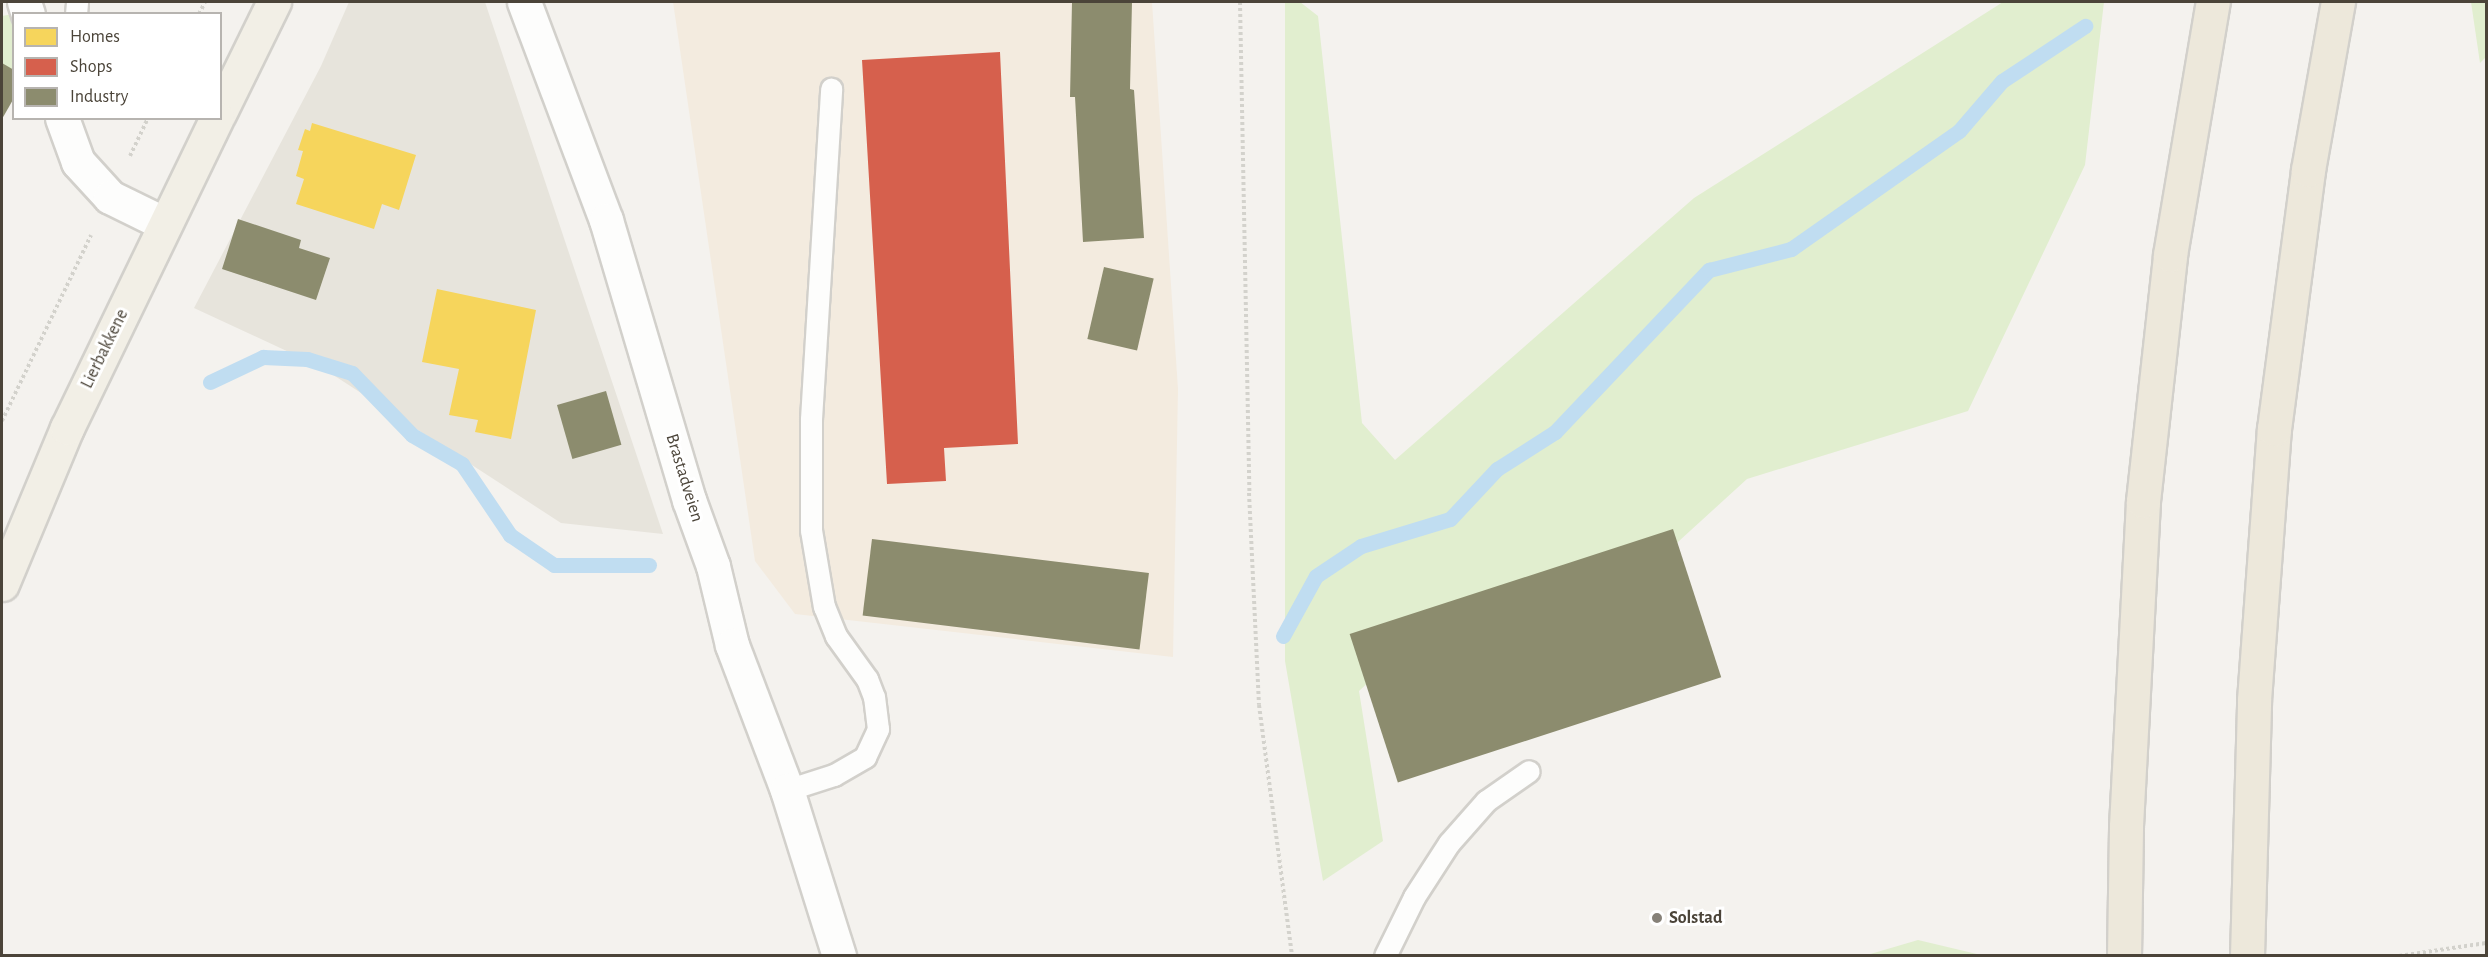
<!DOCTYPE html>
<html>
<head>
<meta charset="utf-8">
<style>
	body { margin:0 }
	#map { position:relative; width:2488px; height:957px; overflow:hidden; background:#f4f2ee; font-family:"Alegreya Sans",sans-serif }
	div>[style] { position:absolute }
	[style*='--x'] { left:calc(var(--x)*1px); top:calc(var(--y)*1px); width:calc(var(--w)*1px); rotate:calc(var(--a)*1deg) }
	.residential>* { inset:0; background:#e7e4dc }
	.commercial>* { inset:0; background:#f3ebdf }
	.green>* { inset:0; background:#e1eecf }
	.homes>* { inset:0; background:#f6d55c }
	.shops>* { inset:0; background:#d6604d }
	.industry>* { inset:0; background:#8c8c6e; transform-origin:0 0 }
	.stream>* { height:15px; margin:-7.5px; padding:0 7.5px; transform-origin:7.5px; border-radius:7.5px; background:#c0ddf1 }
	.path>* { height:4px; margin-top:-2px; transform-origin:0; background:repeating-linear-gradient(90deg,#d3d2cc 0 3px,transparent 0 6px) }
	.roads { filter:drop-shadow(2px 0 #d2d0cb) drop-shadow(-2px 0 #d2d0cb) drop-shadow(0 2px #d2d0cb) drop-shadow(0 -2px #d2d0cb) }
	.lane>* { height:21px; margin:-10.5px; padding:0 10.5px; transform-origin:10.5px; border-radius:10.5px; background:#fdfdfc }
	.street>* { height:33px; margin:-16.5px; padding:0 16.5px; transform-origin:16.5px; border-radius:16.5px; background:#fdfdfc }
	.primary>* { height:33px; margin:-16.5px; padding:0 16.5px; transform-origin:16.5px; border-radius:16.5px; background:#f2efe6 }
	.highway>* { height:33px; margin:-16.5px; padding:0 16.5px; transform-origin:16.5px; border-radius:16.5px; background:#ede8db }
	.dots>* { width:16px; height:16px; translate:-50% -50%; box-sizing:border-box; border:3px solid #fff; border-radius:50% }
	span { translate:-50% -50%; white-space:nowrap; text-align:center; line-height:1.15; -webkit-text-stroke:6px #fff; paint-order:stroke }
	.street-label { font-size:18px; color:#4b4439 }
	.poi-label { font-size:18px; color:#4b4439; font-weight:700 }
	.left { translate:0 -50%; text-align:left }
	.frame { position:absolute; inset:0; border:3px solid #4b4439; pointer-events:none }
	.legend { position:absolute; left:12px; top:12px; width:210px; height:108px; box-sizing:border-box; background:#fff; border:2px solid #b7b4b0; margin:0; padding:8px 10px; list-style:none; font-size:18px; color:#4b4439 }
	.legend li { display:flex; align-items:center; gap:12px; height:30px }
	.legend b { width:30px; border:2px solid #b7b4b0 }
</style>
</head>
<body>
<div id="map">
	<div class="residential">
		<div style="clip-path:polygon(349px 2px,485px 2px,663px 534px,561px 523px,321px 367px,194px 308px,321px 66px)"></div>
	</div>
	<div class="commercial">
		<div style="clip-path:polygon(673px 2px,1152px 2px,1178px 389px,1173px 657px,795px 614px,755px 561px)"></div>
	</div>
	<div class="green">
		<div style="clip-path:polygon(1285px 2px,1300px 2px,1318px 16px,1362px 423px,1395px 460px,1694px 198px,2003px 2px,2104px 2px,2085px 165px,1968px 411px,1747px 479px,1622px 593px,1413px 641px,1359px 691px,1383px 841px,1323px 881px,1285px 661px)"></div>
		<div style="clip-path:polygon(2471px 2px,2486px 2px,2486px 57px,2480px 63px)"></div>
		<div style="clip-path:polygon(13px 14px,13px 84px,2px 116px,2px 16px)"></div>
		<div style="clip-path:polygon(1918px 940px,1981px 955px,1867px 955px)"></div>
	</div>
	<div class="homes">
		<div style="clip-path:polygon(312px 123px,416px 155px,399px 210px,382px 204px,374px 229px,296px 204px,304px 179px,296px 176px,303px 151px,298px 150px,305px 129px,310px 131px)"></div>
		<div style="clip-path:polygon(437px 289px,536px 310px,511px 439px,475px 432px,478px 420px,449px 415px,459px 369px,422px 362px)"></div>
	</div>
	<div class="shops">
		<div style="clip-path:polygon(1000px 52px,1018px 444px,944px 448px,946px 481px,887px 484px,862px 60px)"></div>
	</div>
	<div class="industry">
		<div style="clip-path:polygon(1072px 2px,1132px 2px,1130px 89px,1134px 90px,1144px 238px,1083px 242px,1075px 97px,1070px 97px)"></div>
		<div style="clip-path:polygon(2px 63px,14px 70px,14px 98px,2px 119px)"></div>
		<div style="clip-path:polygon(238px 219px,301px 240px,299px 248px,330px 258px,316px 300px,222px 269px)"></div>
		<div style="left:1104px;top:267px;width:51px;height:74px;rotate:13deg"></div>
		<div style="left:606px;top:391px;width:56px;height:51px;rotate:74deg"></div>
		<div style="left:1673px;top:529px;width:156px;height:340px;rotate:72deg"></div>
		<div style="left:872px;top:539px;width:279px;height:77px;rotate:7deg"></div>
	</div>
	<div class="stream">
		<div style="--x:210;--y:382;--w:59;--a:-25.3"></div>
		<div style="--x:263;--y:357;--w:44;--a:2.6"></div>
		<div style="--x:307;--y:359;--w:47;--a:17.3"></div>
		<div style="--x:352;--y:373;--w:86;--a:45.9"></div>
		<div style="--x:412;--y:435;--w:58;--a:30.1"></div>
		<div style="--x:462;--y:464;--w:86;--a:55.9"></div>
		<div style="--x:510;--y:535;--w:53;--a:34.3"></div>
		<div style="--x:554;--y:565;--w:95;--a:0"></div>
		<div style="--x:1283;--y:636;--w:68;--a:-61.2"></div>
		<div style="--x:1316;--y:576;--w:54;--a:-33.7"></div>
		<div style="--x:1361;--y:546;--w:93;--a:-16.9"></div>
		<div style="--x:1450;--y:519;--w:69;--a:-46.8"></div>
		<div style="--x:1497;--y:469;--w:69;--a:-32.5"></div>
		<div style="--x:1555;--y:432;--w:224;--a:-46.5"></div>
		<div style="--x:1709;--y:270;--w:85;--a:-14.4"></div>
		<div style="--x:1791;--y:249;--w:205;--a:-35.1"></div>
		<div style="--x:1959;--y:131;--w:66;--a:-49.3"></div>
		<div style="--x:2002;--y:81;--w:100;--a:-33.5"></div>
	</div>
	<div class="path">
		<div style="--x:1240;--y:2;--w:491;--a:88.9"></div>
		<div style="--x:1249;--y:493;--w:212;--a:87.3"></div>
		<div style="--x:1259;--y:705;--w:253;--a:82.5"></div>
		<div style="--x:199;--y:14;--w:13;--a:-63"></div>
		<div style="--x:130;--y:156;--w:42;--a:-64.7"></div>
		<div style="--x:2;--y:421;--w:206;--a:-64.4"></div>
		<div style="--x:2399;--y:956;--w:88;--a:-8.5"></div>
	</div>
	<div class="roads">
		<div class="lane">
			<div style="--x:76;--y:14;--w:12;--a:-85"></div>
			<div style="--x:787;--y:790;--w:49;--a:-17.7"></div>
			<div style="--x:834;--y:775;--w:36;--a:-30"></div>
			<div style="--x:865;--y:757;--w:31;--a:-65"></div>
			<div style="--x:878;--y:729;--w:32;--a:-97"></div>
			<div style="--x:874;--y:697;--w:19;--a:-111"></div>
			<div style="--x:867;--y:679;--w:53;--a:-125.8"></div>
			<div style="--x:836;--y:636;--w:31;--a:-112"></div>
			<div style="--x:824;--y:607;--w:78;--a:-99.6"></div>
			<div style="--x:811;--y:530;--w:111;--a:-90"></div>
			<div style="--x:811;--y:419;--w:331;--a:-86.5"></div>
			<div style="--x:1385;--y:956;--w:66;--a:-63.8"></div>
			<div style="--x:1414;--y:897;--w:64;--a:-57.1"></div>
			<div style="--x:1449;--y:843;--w:56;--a:-48.6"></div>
			<div style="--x:1486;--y:801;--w:52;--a:-34.9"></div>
		</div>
		<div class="street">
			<div style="--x:24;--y:2;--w:13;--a:72"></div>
			<div style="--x:524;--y:2;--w:233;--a:69.4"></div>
			<div style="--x:606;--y:220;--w:292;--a:73.5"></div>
			<div style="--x:689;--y:500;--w:70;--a:70"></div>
			<div style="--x:713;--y:566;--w:81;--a:76.5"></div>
			<div style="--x:732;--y:645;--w:155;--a:69.2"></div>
			<div style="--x:787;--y:790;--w:174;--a:72.6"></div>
			<div style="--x:62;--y:118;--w:47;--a:70"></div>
			<div style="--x:78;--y:162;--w:47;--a:47.6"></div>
			<div style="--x:110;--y:197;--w:61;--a:26.1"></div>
		</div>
		<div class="primary">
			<div style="--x:220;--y:112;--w:123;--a:-63.9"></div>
			<div style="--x:2;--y:584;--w:169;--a:-67.4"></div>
			<div style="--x:67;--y:428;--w:344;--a:-64.2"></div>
		</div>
		<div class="highway">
			<div style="--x:2124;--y:956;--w:130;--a:-89.1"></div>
			<div style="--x:2126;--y:826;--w:325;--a:-87"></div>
			<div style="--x:2143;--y:501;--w:247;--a:-83.7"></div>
			<div style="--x:2170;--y:255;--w:257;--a:-80.4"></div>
			<div style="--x:2247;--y:956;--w:256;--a:-88.4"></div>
			<div style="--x:2254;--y:700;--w:272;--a:-85.8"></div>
			<div style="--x:2274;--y:429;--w:261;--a:-82.5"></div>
			<div style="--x:2308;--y:170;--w:171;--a:-79.9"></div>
		</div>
	</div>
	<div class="dots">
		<div style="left:1657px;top:918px;background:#868178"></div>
	</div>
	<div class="street-label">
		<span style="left:105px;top:349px;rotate:-64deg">Lierbakkene</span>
		<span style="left:684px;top:478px;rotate:73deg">Brastadveien</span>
	</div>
	<div class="poi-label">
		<span class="left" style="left:1669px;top:918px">Solstad</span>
	</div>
	<div class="frame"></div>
	<ul class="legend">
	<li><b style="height:16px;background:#f6d55c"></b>Homes</li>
	<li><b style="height:16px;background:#d6604d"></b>Shops</li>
	<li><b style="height:16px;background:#8c8c6e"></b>Industry</li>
	</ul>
</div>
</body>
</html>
